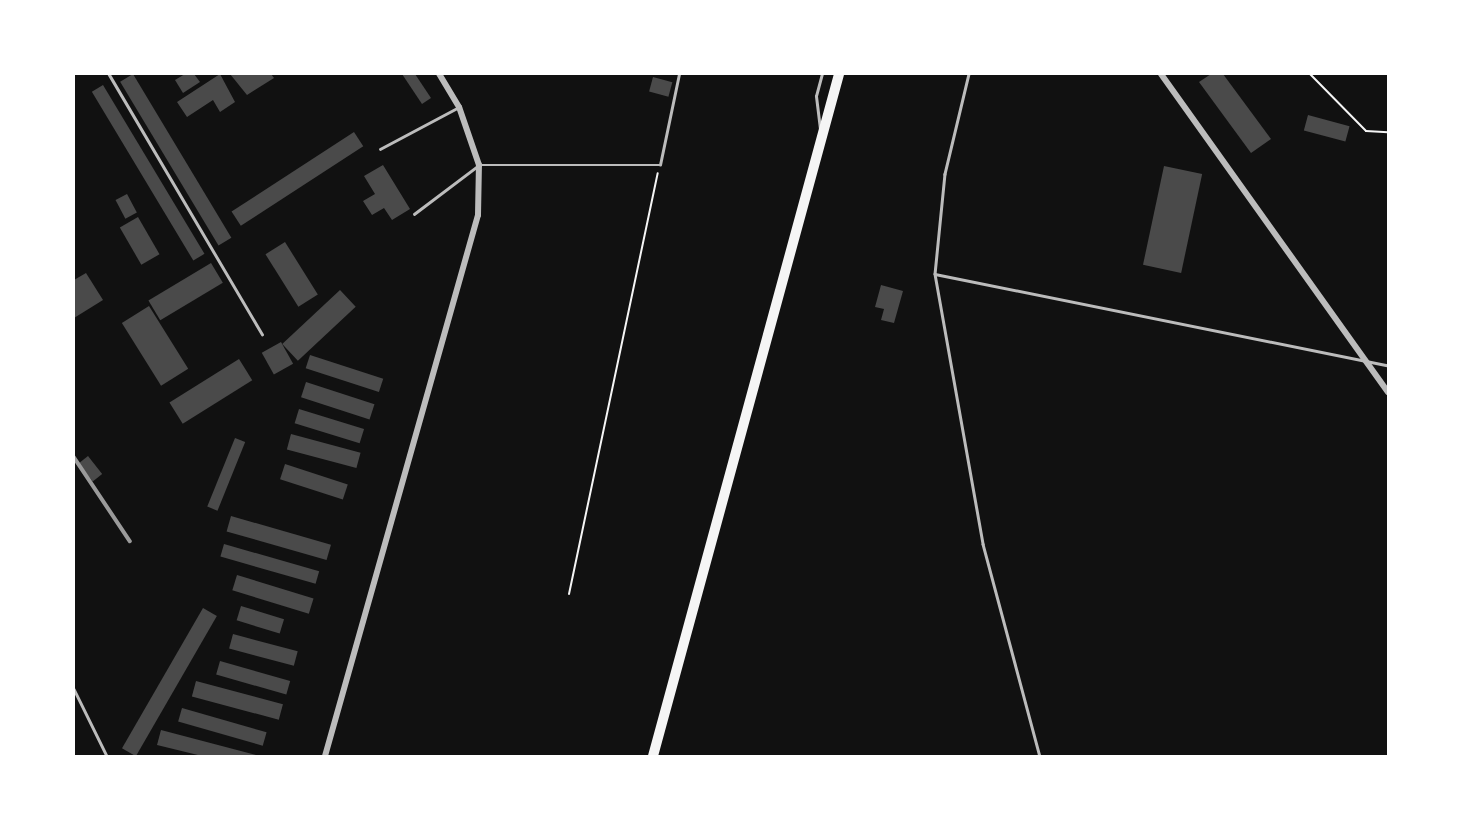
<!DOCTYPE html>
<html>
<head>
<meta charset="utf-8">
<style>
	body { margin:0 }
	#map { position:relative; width:1462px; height:830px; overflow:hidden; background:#111; font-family:Georgia,serif }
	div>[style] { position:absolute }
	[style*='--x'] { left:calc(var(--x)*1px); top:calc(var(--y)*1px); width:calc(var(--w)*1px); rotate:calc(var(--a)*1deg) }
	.building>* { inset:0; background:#4a4a4a; transform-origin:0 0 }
	.path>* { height:2px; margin:-1px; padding:0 1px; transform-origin:1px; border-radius:1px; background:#f5f5f5 }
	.service>* { height:2.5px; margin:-1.25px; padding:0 1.25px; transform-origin:1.25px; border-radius:1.25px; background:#bcbcbc }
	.minor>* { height:6px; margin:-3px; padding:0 3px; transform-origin:3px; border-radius:3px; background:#bcbcbc }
	.trunk>* { height:10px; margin:-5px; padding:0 5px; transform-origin:5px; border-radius:5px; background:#f5f5f5 }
	.rail>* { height:3.5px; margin:-1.75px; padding:0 1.75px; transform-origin:1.75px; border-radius:1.75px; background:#9a9a9a }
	span { translate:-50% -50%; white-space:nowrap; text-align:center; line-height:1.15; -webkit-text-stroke:5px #fff; paint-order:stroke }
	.frame { position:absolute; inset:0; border:75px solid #fff; pointer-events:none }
</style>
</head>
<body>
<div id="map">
	<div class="building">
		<div style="left:133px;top:74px;width:191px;height:15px;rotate:59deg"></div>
		<div style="clip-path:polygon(185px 74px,194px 74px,200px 82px,183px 93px,175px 80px)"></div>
		<div style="clip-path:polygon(220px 74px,235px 102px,220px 112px,213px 100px,187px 117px,177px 102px)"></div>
		<div style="clip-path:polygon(230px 74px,271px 74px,274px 78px,247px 95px)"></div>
		<div style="clip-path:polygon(402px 74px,415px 74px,431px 98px,422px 104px)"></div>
		<div style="clip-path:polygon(1211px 74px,1223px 74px,1271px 139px,1251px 153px,1199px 82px)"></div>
		<div style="left:653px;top:77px;width:20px;height:15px;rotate:15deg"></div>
		<div style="left:103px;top:85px;width:197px;height:13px;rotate:59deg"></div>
		<div style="left:1308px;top:115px;width:43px;height:16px;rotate:15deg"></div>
		<div style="left:354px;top:132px;width:17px;height:146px;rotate:57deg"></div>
		<div style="clip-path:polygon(383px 165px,410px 209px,392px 220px,384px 208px,372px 215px,363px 201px,375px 194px,364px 176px)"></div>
		<div style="left:1164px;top:166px;width:39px;height:101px;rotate:12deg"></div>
		<div style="left:127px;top:194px;width:21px;height:13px;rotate:62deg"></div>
		<div style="left:138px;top:217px;width:43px;height:21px;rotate:60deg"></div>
		<div style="left:285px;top:242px;width:62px;height:23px;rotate:58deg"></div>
		<div style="left:211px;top:263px;width:23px;height:73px;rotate:59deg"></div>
		<div style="clip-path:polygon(86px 273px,103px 300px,74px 318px,74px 280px)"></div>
		<div style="clip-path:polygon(881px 285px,903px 291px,894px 323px,881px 320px,884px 309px,875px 307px)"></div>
		<div style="left:340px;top:290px;width:23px;height:79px;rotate:47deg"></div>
		<div style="left:149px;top:306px;width:74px;height:32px;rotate:58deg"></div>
		<div style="left:281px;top:342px;width:25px;height:22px;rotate:61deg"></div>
		<div style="left:310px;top:355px;width:77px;height:14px;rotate:18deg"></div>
		<div style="left:239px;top:359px;width:25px;height:82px;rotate:58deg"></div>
		<div style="left:306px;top:382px;width:72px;height:16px;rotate:18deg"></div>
		<div style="left:299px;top:409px;width:68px;height:15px;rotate:17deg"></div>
		<div style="left:291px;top:434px;width:72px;height:16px;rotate:15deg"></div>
		<div style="left:235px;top:438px;width:11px;height:74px;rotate:22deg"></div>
		<div style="left:88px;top:456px;width:23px;height:12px;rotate:52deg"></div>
		<div style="left:285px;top:464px;width:66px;height:16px;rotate:18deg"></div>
		<div style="left:231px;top:516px;width:104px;height:16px;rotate:16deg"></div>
		<div style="left:224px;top:544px;width:99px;height:13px;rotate:16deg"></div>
		<div style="left:237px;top:575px;width:80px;height:16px;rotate:17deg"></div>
		<div style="left:241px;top:606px;width:45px;height:15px;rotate:17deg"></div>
		<div style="left:203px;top:608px;width:16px;height:162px;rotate:30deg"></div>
		<div style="left:233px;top:634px;width:67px;height:15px;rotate:15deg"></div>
		<div style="left:220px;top:661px;width:73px;height:14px;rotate:16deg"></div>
		<div style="left:196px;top:681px;width:90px;height:16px;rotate:15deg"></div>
		<div style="left:182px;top:708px;width:88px;height:14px;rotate:16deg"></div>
		<div style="clip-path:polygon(161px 730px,260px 756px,202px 756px,157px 745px)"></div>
	</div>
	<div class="path">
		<div style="--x:1310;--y:74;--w:80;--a:45.5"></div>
		<div style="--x:1366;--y:131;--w:22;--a:3"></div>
		<div style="--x:569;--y:594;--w:430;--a:-78.1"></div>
	</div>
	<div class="service">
		<div style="--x:109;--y:74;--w:302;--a:59.5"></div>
		<div style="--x:969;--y:74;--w:103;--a:103.5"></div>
		<div style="--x:945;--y:174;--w:100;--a:95.7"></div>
		<div style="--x:935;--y:274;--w:274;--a:79.9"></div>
		<div style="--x:983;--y:544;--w:220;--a:75"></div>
		<div style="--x:820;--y:129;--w:33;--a:-97"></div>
		<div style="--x:816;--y:96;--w:23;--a:-75"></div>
		<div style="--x:380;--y:149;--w:89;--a:-28"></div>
		<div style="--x:414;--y:214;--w:81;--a:-37"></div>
		<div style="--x:479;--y:165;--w:181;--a:0"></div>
		<div style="--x:660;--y:165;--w:93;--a:-78.2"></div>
		<div style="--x:935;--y:274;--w:462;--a:11.4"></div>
		<div style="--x:74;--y:689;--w:75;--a:63.8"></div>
	</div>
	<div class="minor">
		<div style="--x:1161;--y:74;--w:391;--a:54.5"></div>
		<div style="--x:325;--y:756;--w:562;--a:-74.21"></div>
		<div style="--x:478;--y:215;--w:50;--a:-88.9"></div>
		<div style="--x:479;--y:165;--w:61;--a:-109"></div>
		<div style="--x:459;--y:107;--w:39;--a:-121"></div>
	</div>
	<div class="trunk">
		<div style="--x:653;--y:756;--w:707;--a:-74.74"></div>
	</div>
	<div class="rail">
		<div style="--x:74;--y:457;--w:101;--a:56.3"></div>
	</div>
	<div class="frame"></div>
</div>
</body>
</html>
